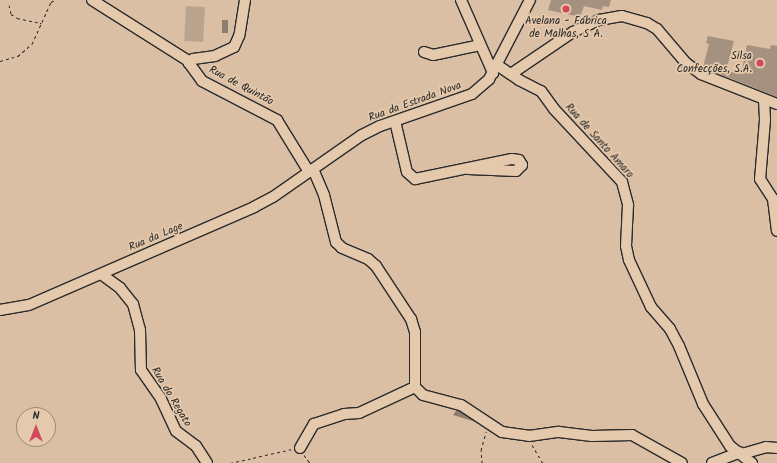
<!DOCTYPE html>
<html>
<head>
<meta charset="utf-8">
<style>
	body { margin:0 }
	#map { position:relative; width:777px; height:463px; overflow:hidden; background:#dabfa4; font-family:Kalam,sans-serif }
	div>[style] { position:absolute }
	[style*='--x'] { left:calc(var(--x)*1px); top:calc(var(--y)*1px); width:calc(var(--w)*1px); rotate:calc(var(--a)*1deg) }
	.green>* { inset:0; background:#baa48e; transform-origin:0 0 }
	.water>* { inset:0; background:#8d7f6f; transform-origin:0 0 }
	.building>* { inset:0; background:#a4917f }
	.path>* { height:1px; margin-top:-0.5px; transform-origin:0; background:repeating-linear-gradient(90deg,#2b2b2b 0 3px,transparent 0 6px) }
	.roads { filter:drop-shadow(1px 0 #2b2b2b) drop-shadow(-1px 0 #2b2b2b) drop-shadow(0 1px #2b2b2b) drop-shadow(0 -1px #2b2b2b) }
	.minor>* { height:10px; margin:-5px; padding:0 5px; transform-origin:5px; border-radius:5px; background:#e5c9ac }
	.dots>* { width:11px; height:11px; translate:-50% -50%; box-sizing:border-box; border:2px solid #e5c9ac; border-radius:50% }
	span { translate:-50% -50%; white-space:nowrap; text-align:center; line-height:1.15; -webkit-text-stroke:3.5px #e5c9ac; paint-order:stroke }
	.poi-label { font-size:11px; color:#2b2b2b }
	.right { translate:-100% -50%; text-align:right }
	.street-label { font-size:11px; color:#2b2b2b }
	.north { position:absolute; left:16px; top:407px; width:40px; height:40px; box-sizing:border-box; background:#e5c9ac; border:1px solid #9b8a78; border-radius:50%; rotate:0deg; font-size:11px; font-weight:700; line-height:16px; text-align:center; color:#2b2b2b }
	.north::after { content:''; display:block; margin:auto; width:14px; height:18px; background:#d1495b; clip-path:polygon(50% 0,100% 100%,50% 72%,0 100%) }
</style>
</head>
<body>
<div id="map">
	<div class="green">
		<div style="left:186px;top:6px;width:19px;height:35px;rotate:3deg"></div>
	</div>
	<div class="water">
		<div style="left:222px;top:20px;width:6px;height:13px"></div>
		<div style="clip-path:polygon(459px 407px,482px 424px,453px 415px)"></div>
	</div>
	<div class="building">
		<div style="clip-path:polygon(551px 0,611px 0,609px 7px,603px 6px,602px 10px,584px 6px,580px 17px,548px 10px)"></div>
		<div style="clip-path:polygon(708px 36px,734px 41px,726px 71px,741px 74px,747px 45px,770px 49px,771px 45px,777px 46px,777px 97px,703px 67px,709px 44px,706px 43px)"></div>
	</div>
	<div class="path">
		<div style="--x:9;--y:5;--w:9;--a:77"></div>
		<div style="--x:11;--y:14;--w:7;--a:34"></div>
		<div style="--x:17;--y:18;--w:25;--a:12"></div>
		<div style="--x:0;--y:61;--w:19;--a:-16"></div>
		<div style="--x:18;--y:56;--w:18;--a:-41"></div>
		<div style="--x:32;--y:44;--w:46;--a:-65.7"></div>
		<div style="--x:51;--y:2;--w:4;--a:-27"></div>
		<div style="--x:532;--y:445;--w:21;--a:59"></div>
		<div style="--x:304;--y:455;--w:10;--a:53"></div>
		<div style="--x:230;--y:463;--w:64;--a:-12.7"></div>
		<div style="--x:482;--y:463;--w:13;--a:-94"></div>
		<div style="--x:481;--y:450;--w:19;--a:-74"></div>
	</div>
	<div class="roads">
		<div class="minor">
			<div style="--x:92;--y:0;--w:116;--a:32.3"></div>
			<div style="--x:245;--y:0;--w:36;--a:99"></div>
			<div style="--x:239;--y:36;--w:12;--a:114"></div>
			<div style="--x:234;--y:47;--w:21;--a:155"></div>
			<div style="--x:215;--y:56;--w:22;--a:172"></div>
			<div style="--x:193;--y:59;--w:6;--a:135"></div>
			<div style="--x:189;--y:63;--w:22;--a:54"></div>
			<div style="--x:202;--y:81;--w:85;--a:27.5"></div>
			<div style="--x:277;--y:120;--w:61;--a:58.4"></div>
			<div style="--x:461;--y:0;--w:80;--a:66.3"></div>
			<div style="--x:424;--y:52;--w:9;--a:18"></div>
			<div style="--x:433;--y:55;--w:48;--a:-12"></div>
			<div style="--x:497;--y:65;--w:27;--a:34"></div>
			<div style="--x:519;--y:80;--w:25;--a:27"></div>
			<div style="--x:541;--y:91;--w:22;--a:54"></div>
			<div style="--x:554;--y:109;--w:100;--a:47"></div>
			<div style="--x:622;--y:182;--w:24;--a:75"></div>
			<div style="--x:628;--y:205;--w:41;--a:92.8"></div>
			<div style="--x:626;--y:246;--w:14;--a:78"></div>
			<div style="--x:629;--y:260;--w:52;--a:64.9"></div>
			<div style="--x:651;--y:307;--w:29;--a:49"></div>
			<div style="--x:670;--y:329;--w:19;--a:62"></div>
			<div style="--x:679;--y:346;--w:63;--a:67.5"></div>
			<div style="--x:703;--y:404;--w:50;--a:57.3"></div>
			<div style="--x:730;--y:446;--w:28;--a:38"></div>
			<div style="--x:511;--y:74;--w:75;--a:-34.1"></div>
			<div style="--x:573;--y:32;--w:29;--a:-25"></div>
			<div style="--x:599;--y:20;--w:23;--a:-10"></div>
			<div style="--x:622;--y:16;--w:26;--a:16"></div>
			<div style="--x:647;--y:23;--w:12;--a:31"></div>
			<div style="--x:657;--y:29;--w:45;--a:49.5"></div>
			<div style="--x:686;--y:63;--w:19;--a:36"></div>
			<div style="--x:701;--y:74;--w:82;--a:21.5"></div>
			<div style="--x:764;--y:100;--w:20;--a:87"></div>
			<div style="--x:765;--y:120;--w:59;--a:94.8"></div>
			<div style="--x:760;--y:179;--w:24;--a:57"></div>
			<div style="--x:773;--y:199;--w:32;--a:83"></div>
			<div style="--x:395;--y:121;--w:52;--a:76.8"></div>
			<div style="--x:407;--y:172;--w:11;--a:41"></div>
			<div style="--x:415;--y:179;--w:99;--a:-11.7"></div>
			<div style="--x:512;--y:159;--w:7;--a:8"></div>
			<div style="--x:519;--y:160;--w:6;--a:59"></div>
			<div style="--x:522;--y:165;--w:8;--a:135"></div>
			<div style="--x:516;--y:171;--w:48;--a:-177.6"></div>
			<div style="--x:313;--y:169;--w:28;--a:67"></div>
			<div style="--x:324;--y:195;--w:49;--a:75.7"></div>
			<div style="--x:336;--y:242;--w:8;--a:45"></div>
			<div style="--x:342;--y:248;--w:28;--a:23"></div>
			<div style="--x:368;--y:259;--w:11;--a:41"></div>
			<div style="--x:376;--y:266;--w:64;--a:56.6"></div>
			<div style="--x:411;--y:319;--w:14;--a:73"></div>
			<div style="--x:415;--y:332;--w:55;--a:90"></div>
			<div style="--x:415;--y:387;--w:11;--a:45"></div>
			<div style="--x:423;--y:395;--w:39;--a:15"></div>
			<div style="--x:461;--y:405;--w:49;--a:33.4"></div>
			<div style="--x:502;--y:432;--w:27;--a:8"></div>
			<div style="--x:529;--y:436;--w:30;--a:-8"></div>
			<div style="--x:559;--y:432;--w:33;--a:7"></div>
			<div style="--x:592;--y:436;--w:40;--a:-1.4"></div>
			<div style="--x:632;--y:435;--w:57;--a:29.2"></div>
			<div style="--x:101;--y:274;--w:24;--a:36"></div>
			<div style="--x:120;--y:288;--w:21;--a:51"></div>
			<div style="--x:133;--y:304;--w:27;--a:75"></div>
			<div style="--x:140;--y:330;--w:40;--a:88.6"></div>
			<div style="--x:141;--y:370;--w:35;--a:55"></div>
			<div style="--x:161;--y:399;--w:35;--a:65"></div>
			<div style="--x:176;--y:431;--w:25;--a:37"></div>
			<div style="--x:196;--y:446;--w:20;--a:57"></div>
			<div style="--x:0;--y:310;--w:29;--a:-10"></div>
			<div style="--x:29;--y:305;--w:245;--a:-23.5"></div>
			<div style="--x:254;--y:207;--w:21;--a:-28"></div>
			<div style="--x:273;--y:197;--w:108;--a:-34.9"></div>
			<div style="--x:362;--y:135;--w:20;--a:-27"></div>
			<div style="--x:380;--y:126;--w:97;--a:-19.2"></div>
			<div style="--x:472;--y:94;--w:23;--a:-41"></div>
			<div style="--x:489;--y:79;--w:89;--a:-62.6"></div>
			<div style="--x:300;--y:448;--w:28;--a:-60"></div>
			<div style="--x:314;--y:424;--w:32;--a:-18"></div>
			<div style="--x:344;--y:414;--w:15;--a:-4"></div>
			<div style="--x:359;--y:413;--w:62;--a:-24.9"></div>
			<div style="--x:742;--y:454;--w:25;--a:-16"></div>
			<div style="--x:766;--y:447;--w:11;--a:5"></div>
			<div style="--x:712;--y:463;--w:30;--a:-21"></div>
		</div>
	</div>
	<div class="dots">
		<div style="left:566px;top:9px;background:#d1495b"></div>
		<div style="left:760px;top:63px;background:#d1495b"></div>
	</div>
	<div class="poi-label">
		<span style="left:566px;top:28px">Avelana - Fábrica<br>de Malhas, S A.</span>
		<span class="right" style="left:752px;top:63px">Silsa<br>Confecções, S.A.</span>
	</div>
	<div class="street-label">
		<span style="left:241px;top:86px;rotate:28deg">Rua de Quintão</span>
		<span style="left:415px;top:102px;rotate:-20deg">Rua da Estrada Nova</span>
		<span style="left:599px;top:141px;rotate:48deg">Rua de Santo Amaro</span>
		<span style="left:156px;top:237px;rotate:-23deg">Rua da Lage</span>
		<span style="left:171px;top:397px;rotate:59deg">Rua do Regato</span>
	</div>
	<div class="north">N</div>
</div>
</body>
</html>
